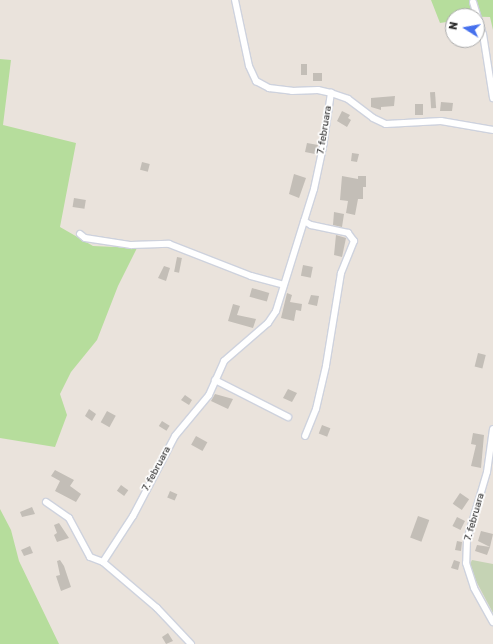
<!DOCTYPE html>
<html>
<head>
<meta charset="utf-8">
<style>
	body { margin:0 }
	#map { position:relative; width:493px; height:644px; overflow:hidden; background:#eae3dc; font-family:Rubik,sans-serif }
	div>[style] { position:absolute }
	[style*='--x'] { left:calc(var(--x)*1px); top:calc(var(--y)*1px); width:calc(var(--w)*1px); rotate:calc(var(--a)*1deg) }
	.green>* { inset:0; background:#b6dd9c }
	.cemetery>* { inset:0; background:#c5d3b4 }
	.building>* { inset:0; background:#c3beb7; transform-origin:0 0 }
	.roads { filter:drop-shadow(1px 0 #ced2dd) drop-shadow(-1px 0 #ced2dd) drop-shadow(0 1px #ced2dd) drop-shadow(0 -1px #ced2dd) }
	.street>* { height:6px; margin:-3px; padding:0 3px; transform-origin:3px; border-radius:3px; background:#fff }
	span { translate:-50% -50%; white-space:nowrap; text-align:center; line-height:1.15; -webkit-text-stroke:3.5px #fff; paint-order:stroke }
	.street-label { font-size:10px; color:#292929 }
	.north { position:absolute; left:445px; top:8px; width:40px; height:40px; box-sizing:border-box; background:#fff; border:1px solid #a9a9a9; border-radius:50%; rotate:281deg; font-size:11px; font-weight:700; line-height:16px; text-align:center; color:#292929 }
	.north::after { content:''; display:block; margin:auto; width:14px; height:18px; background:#4670ed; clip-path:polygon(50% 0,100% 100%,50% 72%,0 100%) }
</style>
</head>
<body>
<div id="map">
	<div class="green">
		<div style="clip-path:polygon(431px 0,493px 0,493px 30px,490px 17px,453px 16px,453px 21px,440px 23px)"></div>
		<div style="clip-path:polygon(0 59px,11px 60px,3px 125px,76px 143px,60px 227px,93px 246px,137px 248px,118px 286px,97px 340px,71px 372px,60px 394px,67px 415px,55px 447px,0 438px)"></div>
		<div style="clip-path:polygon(0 509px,11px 530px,19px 561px,59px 644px,0 644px)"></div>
	</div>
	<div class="cemetery">
		<div style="clip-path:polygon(472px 560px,493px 564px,493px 613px,476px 581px,470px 564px)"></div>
	</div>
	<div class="building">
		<div style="left:301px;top:64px;width:6px;height:11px"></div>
		<div style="left:313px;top:73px;width:9px;height:8px"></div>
		<div style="left:435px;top:92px;width:16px;height:5px;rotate:86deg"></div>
		<div style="clip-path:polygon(395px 96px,394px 106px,381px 107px,381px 110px,371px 107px,371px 98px)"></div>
		<div style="clip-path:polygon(441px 102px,453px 103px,452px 111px,440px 111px)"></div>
		<div style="left:415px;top:104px;width:8px;height:11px"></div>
		<div style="clip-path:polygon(342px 111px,350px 115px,348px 118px,351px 120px,347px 127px,337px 121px)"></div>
		<div style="clip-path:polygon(307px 143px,318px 145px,315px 154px,305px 152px)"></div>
		<div style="clip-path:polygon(352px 153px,359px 154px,357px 162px,351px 161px)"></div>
		<div style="left:142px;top:162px;width:8px;height:8px;rotate:14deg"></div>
		<div style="clip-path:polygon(294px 174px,306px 178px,299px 198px,289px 194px)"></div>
		<div style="clip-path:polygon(342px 176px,358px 179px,358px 176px,366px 176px,366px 187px,363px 187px,363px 199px,358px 199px,355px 215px,346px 213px,348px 201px,340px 200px)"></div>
		<div style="left:74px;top:198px;width:12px;height:9px;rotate:9deg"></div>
		<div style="clip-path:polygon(334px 212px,344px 214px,342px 227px,333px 225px)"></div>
		<div style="clip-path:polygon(336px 235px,346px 238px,342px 257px,334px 255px)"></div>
		<div style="left:177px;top:257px;width:5px;height:15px;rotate:11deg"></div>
		<div style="left:303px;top:265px;width:10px;height:11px;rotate:11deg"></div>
		<div style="clip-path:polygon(164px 266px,170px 268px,166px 281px,158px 278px)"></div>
		<div style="left:252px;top:288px;width:18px;height:9px;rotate:16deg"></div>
		<div style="clip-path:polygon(287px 293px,292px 295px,290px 302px,302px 304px,301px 311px,296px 310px,294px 321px,281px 318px)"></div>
		<div style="clip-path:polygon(311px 295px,319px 296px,317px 306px,308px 304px)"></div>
		<div style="clip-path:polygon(233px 304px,240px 306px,237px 315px,256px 319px,253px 328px,228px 321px)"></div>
		<div style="left:478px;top:353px;width:8px;height:14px;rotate:14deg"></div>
		<div style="clip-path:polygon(288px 389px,297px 393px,292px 402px,283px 398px)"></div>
		<div style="clip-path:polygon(215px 394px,233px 399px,228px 409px,211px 401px)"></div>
		<div style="clip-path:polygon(185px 395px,192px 400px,189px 405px,181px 400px)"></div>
		<div style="clip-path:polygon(89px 409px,96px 414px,92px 421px,85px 416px)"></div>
		<div style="left:107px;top:411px;width:10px;height:13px;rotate:29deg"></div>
		<div style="left:162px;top:421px;width:9px;height:6px;rotate:32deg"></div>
		<div style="left:322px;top:425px;width:9px;height:9px;rotate:21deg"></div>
		<div style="clip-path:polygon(473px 433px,484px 435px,481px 468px,471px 466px,476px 445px,471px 444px)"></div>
		<div style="left:196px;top:436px;width:13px;height:10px;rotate:29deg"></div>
		<div style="clip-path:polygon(55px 470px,74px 480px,70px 486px,81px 494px,76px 502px,55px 491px,60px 481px,51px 476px)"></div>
		<div style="left:121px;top:485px;width:9px;height:7px;rotate:36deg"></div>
		<div style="left:170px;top:491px;width:8px;height:7px;rotate:23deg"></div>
		<div style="left:460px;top:493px;width:11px;height:13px;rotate:34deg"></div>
		<div style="clip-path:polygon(32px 507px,35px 514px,22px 517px,20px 512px)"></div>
		<div style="left:418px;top:516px;width:12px;height:23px;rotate:20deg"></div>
		<div style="left:457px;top:517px;width:9px;height:10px;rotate:27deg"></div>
		<div style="clip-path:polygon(59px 523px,69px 538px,57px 542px,54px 535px,57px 533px,54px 525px)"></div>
		<div style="clip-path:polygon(481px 531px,493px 534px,490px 547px,478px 541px)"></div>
		<div style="clip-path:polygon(457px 541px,462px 542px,461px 551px,455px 550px)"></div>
		<div style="clip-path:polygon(477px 545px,490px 547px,487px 555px,475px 551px)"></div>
		<div style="clip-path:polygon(30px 546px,33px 553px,24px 556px,21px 550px)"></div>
		<div style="clip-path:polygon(60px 560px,64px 566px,71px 587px,61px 591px,56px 576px,60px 575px,57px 561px)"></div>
		<div style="clip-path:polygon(454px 560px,460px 562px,458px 570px,451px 568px)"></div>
		<div style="clip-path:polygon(168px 633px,173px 641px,166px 644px,162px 637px)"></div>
	</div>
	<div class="roads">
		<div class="street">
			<div style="--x:235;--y:0;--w:67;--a:78"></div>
			<div style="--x:249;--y:66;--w:17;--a:65"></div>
			<div style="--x:256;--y:81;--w:15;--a:28"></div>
			<div style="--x:269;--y:88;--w:23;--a:7"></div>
			<div style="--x:292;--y:91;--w:26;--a:-2"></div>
			<div style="--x:318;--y:90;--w:13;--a:13"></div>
			<div style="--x:473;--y:2;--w:34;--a:73"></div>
			<div style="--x:483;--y:34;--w:65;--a:81.1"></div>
			<div style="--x:304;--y:221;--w:8;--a:30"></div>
			<div style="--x:311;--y:225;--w:38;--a:12"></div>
			<div style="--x:348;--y:233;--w:10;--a:53"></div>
			<div style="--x:354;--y:241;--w:35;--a:112"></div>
			<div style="--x:341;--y:273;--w:94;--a:99.2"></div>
			<div style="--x:326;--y:366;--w:44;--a:103.1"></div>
			<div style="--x:316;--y:409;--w:29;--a:112"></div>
			<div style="--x:80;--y:234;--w:6;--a:39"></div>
			<div style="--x:85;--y:238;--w:47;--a:8.7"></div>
			<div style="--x:131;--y:245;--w:38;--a:-2"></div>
			<div style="--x:169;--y:244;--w:88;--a:21.3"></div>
			<div style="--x:251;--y:276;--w:34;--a:15"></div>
			<div style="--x:215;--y:380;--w:82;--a:26.9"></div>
			<div style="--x:493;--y:429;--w:43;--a:97.9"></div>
			<div style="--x:487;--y:472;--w:71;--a:106.4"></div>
			<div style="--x:467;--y:540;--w:23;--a:92"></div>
			<div style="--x:466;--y:563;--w:26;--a:72"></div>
			<div style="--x:474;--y:588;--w:39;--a:61"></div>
			<div style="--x:46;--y:502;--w:28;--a:35"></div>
			<div style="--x:69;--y:518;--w:44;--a:61.7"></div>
			<div style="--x:90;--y:557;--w:14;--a:21"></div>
			<div style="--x:191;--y:644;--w:50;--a:-133.4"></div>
			<div style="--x:157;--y:608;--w:71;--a:-139.6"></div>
			<div style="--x:103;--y:562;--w:55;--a:-56.9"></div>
			<div style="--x:133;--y:516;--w:90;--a:-62.3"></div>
			<div style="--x:175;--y:436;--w:53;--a:-50.3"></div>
			<div style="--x:209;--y:395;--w:37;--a:-66"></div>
			<div style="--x:224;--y:361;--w:58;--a:-40.8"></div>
			<div style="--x:268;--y:323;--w:14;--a:-56"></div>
			<div style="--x:276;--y:311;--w:128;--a:-72.7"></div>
			<div style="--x:314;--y:189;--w:43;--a:-77.9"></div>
			<div style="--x:323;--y:147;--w:55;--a:-81.6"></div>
			<div style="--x:331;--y:93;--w:18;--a:19"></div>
			<div style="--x:348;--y:99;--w:31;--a:37"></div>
			<div style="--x:373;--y:118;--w:14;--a:25"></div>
			<div style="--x:386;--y:124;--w:55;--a:-3.1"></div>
			<div style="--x:441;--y:121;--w:53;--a:9.8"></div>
		</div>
	</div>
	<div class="street-label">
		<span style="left:325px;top:130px;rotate:-81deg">7. februara</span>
		<span style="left:157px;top:469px;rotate:-62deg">7. februara</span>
		<span style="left:475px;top:517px;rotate:-74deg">7. februara</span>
	</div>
	<div class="north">N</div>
</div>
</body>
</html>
